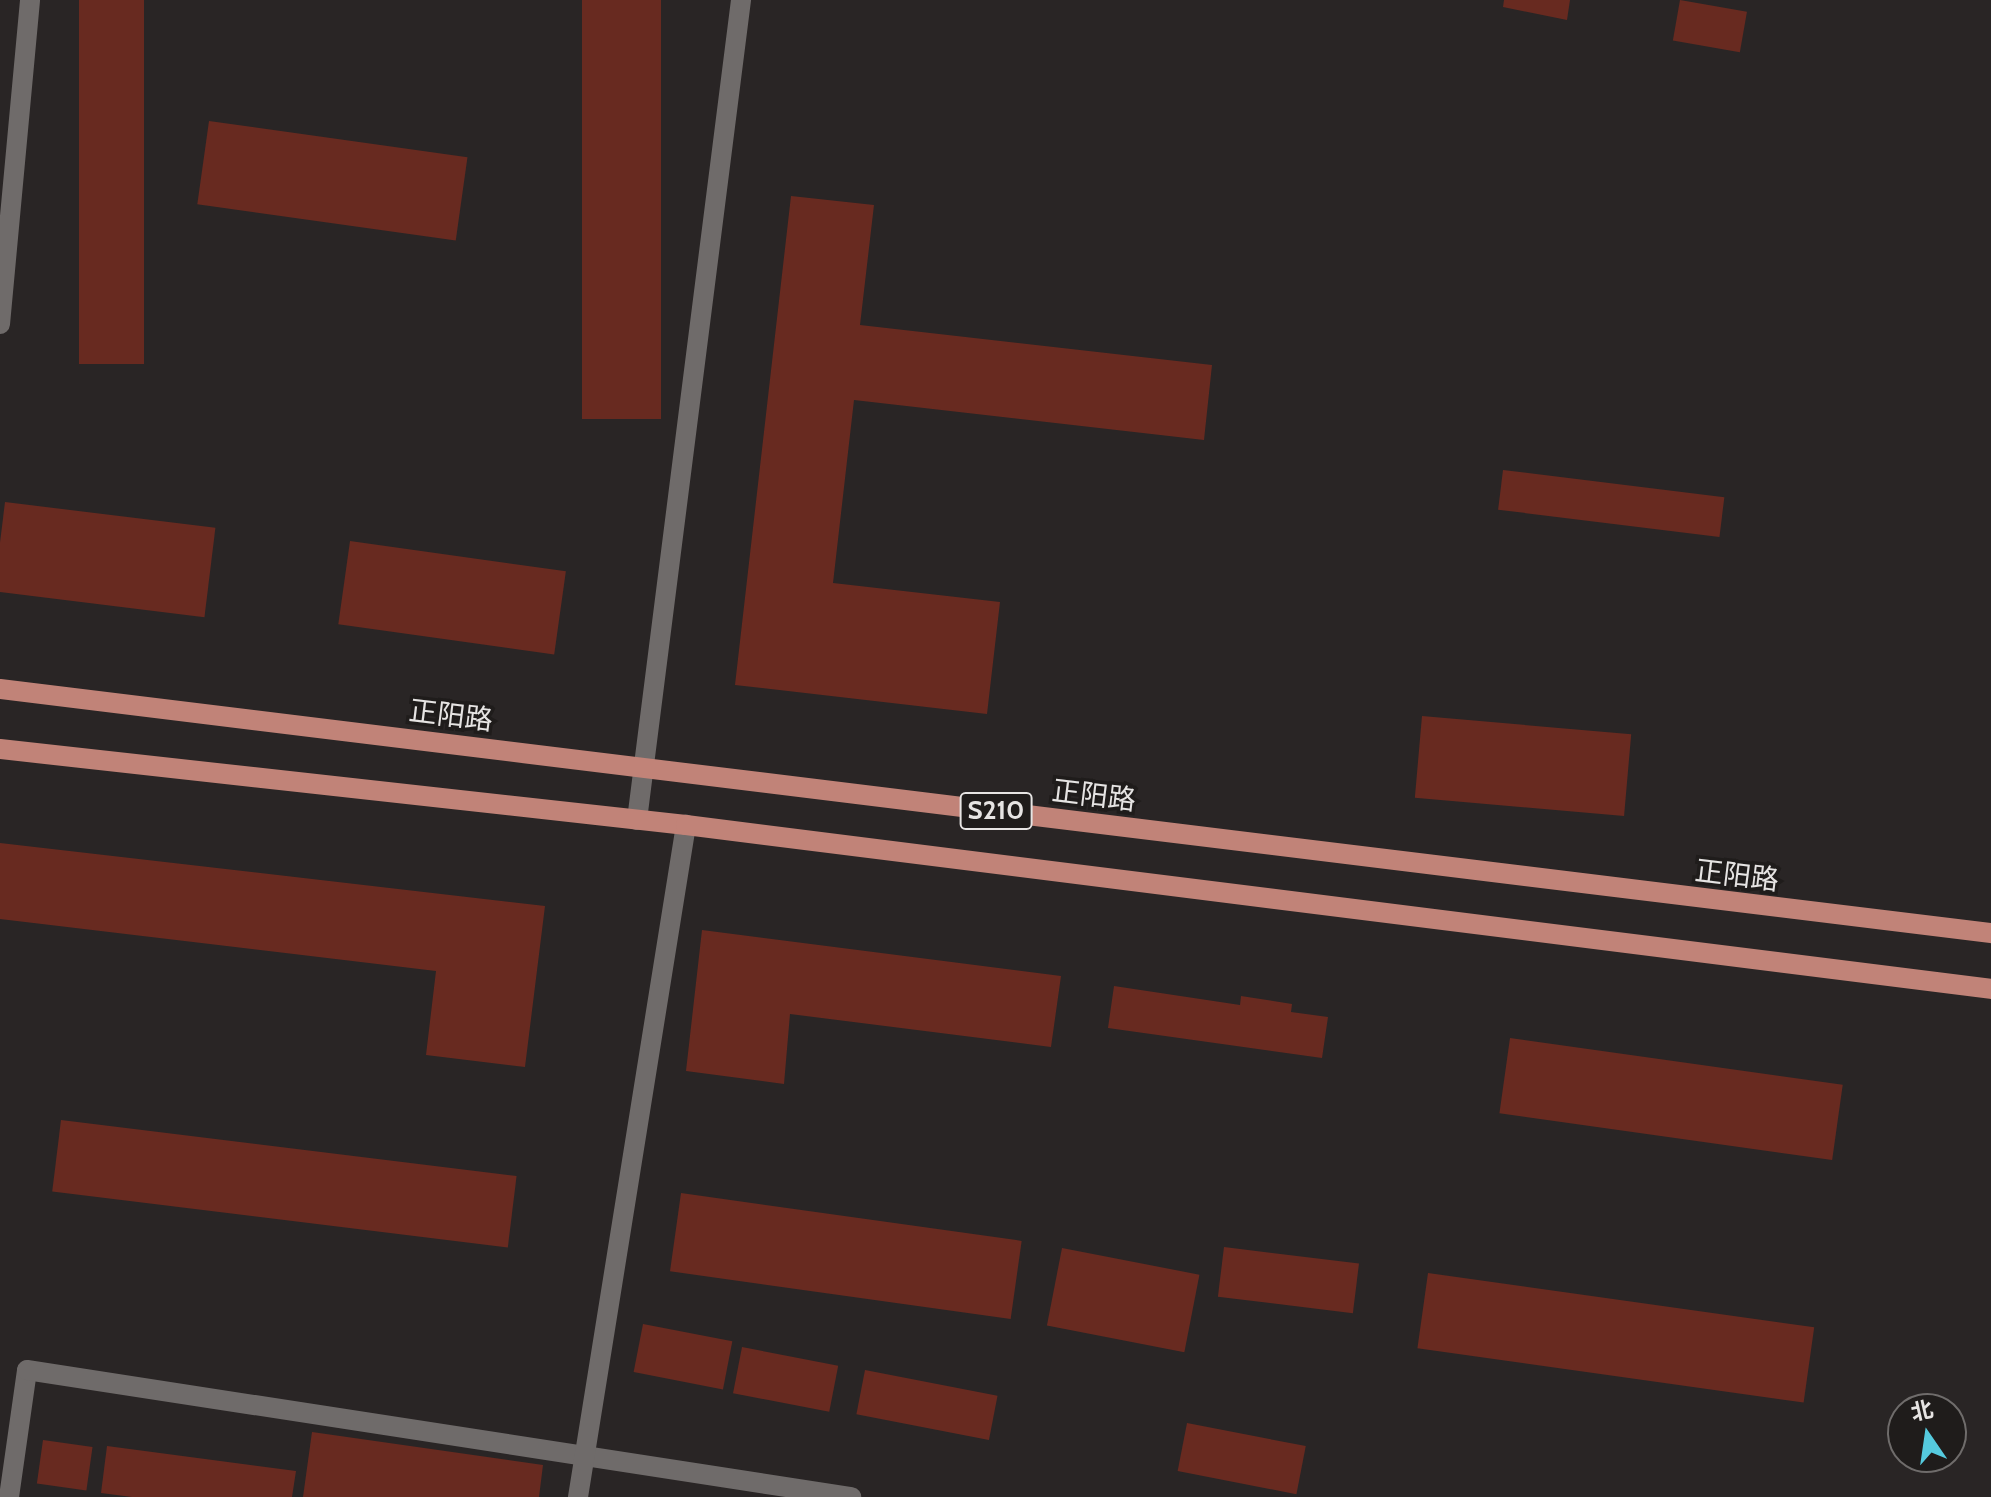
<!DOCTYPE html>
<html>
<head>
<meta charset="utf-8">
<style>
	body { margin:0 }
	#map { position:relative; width:1991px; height:1497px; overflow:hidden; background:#292525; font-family:Cabin,"Noto Sans SC",sans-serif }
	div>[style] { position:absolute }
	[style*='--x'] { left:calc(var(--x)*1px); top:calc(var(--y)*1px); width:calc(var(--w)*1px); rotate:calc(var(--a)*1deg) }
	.building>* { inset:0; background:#682a20; transform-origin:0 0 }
	.lane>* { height:20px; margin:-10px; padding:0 10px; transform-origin:10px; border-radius:10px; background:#6f6b6a }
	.street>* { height:20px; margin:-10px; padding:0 10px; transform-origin:10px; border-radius:10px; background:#6f6b6a }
	.secondary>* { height:20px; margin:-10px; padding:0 10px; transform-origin:10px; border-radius:10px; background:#6f6b6a }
	.primary>* { height:20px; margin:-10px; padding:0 10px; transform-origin:10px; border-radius:10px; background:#c18378 }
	span { translate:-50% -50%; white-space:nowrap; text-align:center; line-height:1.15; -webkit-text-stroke:7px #1f1c1b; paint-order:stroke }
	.shield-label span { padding:2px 6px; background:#1f1c1b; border:2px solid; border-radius:6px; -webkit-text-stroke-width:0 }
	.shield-label { font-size:26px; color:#e6e4e3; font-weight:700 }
	.street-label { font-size:28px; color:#e6e4e3 }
	.north { position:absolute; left:1887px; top:1393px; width:80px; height:80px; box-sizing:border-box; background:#1f1c1b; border:2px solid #6f6c6b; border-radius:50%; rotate:347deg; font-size:22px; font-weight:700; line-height:32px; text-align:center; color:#e6e4e3 }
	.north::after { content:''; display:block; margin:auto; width:28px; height:36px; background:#55cade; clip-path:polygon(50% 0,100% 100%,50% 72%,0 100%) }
</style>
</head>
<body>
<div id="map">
	<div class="building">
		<div style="left:79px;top:0;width:65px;height:364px"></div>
		<div style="left:582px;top:0;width:79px;height:419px"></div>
		<div style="clip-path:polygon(1504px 0,1570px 0,1567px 20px,1503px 7px)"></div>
		<div style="left:1680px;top:0;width:68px;height:41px;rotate:10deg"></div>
		<div style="left:209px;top:121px;width:261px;height:84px;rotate:8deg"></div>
		<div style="clip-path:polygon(791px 196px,874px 205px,860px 325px,1212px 365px,1204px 440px,854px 400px,833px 583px,1000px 602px,987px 714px,735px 685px)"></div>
		<div style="left:1503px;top:470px;width:223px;height:40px;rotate:7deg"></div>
		<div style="left:5px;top:502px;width:212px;height:90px;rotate:7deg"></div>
		<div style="left:350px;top:541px;width:218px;height:84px;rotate:8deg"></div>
		<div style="left:1422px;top:716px;width:210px;height:82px;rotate:5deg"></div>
		<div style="clip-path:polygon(0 843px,545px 906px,525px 1067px,426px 1055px,436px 971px,0 919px)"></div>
		<div style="clip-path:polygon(702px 930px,1061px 976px,1051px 1047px,790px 1014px,784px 1084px,686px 1071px)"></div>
		<div style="clip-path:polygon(1114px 986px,1240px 1005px,1241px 996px,1292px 1004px,1291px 1012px,1328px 1017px,1322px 1058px,1108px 1028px)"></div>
		<div style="left:1510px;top:1038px;width:336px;height:76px;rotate:8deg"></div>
		<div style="left:61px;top:1120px;width:459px;height:72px;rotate:7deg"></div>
		<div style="left:681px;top:1193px;width:344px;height:79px;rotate:8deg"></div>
		<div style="left:1224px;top:1247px;width:136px;height:50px;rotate:7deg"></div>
		<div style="left:1062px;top:1248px;width:140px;height:79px;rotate:11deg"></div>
		<div style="left:1428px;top:1273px;width:390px;height:76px;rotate:8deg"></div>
		<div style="left:643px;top:1324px;width:91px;height:49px;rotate:11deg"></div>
		<div style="left:742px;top:1347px;width:98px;height:47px;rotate:11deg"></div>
		<div style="left:865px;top:1370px;width:135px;height:45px;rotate:11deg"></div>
		<div style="left:1187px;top:1423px;width:121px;height:49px;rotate:11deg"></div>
		<div style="clip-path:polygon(312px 1432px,543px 1465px,539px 1497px,303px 1497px)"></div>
		<div style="left:43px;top:1440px;width:50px;height:44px;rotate:8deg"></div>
		<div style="clip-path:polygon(107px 1446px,296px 1471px,292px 1497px,132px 1497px,101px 1493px)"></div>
	</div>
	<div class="lane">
		<div style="--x:0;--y:324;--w:325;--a:-84.7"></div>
	</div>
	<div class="street">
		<div style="--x:637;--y:820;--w:827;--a:-82.77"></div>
		<div style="--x:9;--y:1497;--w:128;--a:-81.9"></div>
		<div style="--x:27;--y:1370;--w:834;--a:8.76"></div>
	</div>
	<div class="secondary">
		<div style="--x:578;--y:1497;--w:681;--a:-80.87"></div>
	</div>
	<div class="primary">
		<div style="--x:0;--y:689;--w:2006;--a:6.99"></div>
		<div style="--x:0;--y:749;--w:690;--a:6.32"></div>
		<div style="--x:686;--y:825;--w:1315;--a:7.16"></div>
	</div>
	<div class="shield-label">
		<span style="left:996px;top:811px">S210</span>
	</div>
	<div class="street-label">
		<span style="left:451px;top:715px;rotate:7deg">正阳路</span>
		<span style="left:1094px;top:795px;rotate:7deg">正阳路</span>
		<span style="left:1737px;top:875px;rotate:7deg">正阳路</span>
	</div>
	<div class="north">北</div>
</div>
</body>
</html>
